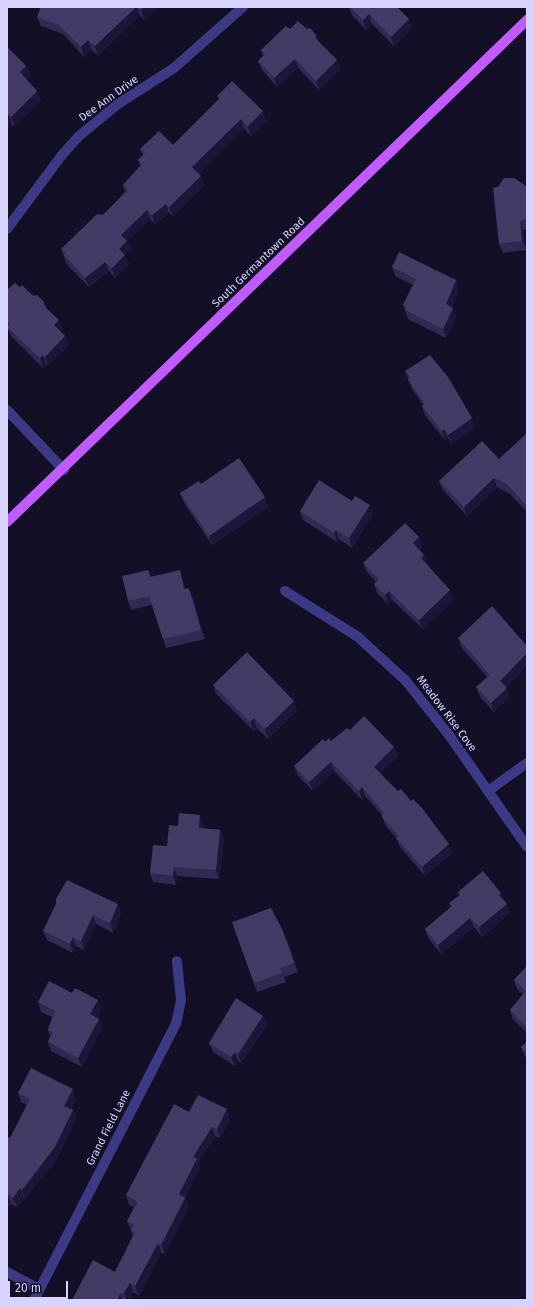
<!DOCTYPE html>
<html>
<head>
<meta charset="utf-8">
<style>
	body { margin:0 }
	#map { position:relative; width:534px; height:1307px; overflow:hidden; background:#130f26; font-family:"Fira Sans",sans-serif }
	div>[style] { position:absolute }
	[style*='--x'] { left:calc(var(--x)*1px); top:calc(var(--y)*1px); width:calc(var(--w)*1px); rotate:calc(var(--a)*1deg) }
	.minor>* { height:10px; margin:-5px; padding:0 5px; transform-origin:5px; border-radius:5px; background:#3d3a85 }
	.primary>* { height:10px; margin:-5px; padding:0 5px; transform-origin:5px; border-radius:5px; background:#c25bff }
	.wall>* { inset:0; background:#312854 }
	.shaded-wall>* { inset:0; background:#1d163a }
	.building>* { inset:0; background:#433a66 }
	span { translate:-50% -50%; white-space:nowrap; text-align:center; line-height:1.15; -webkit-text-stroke:3.5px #130f26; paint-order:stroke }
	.street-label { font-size:11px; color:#d9d4ff }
	.frame { position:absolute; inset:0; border:8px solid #d9d4ff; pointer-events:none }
	.scale { position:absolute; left:8px; top:1281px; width:60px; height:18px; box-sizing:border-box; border:2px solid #d9d4ff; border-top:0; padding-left:5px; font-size:12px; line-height:14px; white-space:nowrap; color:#d9d4ff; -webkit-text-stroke:3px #130f26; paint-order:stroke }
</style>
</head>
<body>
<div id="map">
	<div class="minor">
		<div style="--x:7;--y:229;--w:92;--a:-53.4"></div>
		<div style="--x:62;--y:155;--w:25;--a:-48"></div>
		<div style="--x:79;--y:136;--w:50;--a:-39.4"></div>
		<div style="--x:118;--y:104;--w:67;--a:-32.7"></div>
		<div style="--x:174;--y:68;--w:92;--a:-41.5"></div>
		<div style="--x:7;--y:410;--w:83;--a:46.5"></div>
		<div style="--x:285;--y:591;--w:86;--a:32.2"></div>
		<div style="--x:358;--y:637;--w:65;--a:42.5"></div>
		<div style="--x:406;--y:681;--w:69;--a:51.5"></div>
		<div style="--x:449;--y:735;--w:136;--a:55.1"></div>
		<div style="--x:488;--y:791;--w:48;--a:-35.7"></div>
		<div style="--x:7;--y:1272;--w:36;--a:28"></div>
		<div style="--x:34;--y:1300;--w:310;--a:-62.8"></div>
		<div style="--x:176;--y:1024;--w:25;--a:-78"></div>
		<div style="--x:181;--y:1000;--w:39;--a:-96"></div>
	</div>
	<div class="primary">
		<div style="--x:7;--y:522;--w:723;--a:-43.99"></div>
	</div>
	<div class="wall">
		<div style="clip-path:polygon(41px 7px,158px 7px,144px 20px,140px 15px,98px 56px,91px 49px,84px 57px,63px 34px,41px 26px,37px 17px)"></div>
		<div style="clip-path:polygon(349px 7px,397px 7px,412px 28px,394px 46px,372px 24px,366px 30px,352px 15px)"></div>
		<div style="clip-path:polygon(290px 29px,307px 29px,316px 35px,318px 41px,337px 60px,340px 69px,319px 90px,298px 68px,277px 87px,262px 70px,258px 61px,263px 56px,261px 50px)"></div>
		<div style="clip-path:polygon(7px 47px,26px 66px,30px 75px,26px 79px,37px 91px,41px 100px,14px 126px,12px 125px,7px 130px)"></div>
		<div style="clip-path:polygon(217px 96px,266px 121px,251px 136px,244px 128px,199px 173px,204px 185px,173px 216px,169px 213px,155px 224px,150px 219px,127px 241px,131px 250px,125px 255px,129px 264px,115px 278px,109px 271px,89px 287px,67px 265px,61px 249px,103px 215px,125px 192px,123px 185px,140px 166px,138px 160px,143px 155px,140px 149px,173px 145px,219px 99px)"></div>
		<div style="clip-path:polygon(527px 185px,527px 229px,523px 230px,526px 250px,503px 253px,499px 244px)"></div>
		<div style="clip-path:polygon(392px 267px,456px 280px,459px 289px,452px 307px,453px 308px,456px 317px,446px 338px,408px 319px,403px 305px,413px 285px,395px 276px)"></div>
		<div style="clip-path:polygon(20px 287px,44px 302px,47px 309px,59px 320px,62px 330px,60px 331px,65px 336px,69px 346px,48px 366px,46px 364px,43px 368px,11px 336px,7px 327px,8px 326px,7px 322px,7px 290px)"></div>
		<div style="clip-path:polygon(405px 371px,475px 428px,451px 444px,448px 438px,445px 440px,425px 415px,422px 406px,423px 405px,412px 389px)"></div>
		<div style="clip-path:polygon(527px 433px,527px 512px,510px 494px,497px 487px,467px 516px,443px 490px,439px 481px,499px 459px)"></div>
		<div style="clip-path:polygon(201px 484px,265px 497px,268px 507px,212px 545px,184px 503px,180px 493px)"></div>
		<div style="clip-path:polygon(352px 501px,373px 514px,352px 548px,339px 539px,337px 542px,303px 520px,300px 511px)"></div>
		<div style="clip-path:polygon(419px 537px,422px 547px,419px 550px,424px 555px,427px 564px,427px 565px,454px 599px,423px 629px,392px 600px,388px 604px,377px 593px,374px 584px,376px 582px,367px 572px,363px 563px)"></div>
		<div style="clip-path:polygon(148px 570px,151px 577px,183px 580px,185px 589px,194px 601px,205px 639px,166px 648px,152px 605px,131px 610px,128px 601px)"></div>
		<div style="clip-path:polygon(458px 638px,527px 646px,527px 665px,506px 687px,510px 697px,494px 712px,480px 697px,476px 687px,487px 677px,462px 648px)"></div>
		<div style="clip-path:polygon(213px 685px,297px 710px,268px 739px,257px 728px,254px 731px,216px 694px)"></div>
		<div style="clip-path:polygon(350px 730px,394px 747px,398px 756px,380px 773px,452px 853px,425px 876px,400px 847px,396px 838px,385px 825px,382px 815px,365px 796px,362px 800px,334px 771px,313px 791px,298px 776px,294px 766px,325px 742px,331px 741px)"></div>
		<div style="clip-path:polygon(204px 825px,203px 828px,220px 830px,224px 839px,219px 879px,177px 876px,176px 885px,153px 882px,150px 873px,167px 846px,178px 826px)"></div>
		<div style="clip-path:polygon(458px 892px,505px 901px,507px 904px,510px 913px,482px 937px,474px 927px,441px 954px,428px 938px,425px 929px,451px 907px,449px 903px,459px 896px)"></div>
		<div style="clip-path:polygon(56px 904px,121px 913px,113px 933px,96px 924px,84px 950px,76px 946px,73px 953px,47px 940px,43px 931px)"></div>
		<div style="clip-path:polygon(232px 922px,287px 940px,298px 972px,284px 977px,286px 982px,257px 992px)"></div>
		<div style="clip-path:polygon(527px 966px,527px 1033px,513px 1019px,510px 1010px,523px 994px,517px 989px,514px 980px)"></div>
		<div style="clip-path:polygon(38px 1002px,101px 1009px,97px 1018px,99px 1019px,102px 1028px,82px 1067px,51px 1051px,48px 1042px,50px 1036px,48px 1030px,52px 1017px,41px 1012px)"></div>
		<div style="clip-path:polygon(267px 1025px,241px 1063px,238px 1061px,235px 1066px,213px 1052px,209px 1043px)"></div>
		<div style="clip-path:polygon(527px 1042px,527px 1059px,525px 1056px,521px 1047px)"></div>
		<div style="clip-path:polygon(18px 1093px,76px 1099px,71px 1109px,73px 1110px,76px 1119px,58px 1157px,25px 1199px,24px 1198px,17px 1207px,11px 1204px,7px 1209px,7px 1136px,10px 1138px,27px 1105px,21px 1102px)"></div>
		<div style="clip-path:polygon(189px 1112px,230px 1119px,220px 1138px,215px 1136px,198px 1163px,200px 1168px,185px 1197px,189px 1207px,165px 1254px,161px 1252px,139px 1296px,133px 1292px,129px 1300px,72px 1300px,115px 1272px,133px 1236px,127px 1221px,134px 1207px,129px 1205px,126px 1195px)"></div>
	</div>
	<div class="shaded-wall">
		<div style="clip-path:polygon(136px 7px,137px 7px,140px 15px,98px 56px,95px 46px)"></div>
		<div style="clip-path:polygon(144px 7px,158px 7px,144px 20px,141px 10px)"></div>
		<div style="clip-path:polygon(369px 14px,372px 24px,366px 30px,363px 20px)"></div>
		<div style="clip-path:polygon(409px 19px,412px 28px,394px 46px,391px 37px)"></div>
		<div style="clip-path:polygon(88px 40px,91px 49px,84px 57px,81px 47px)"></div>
		<div style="clip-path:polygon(295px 59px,298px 68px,277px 87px,274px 78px)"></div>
		<div style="clip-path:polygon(337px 60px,340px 69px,319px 90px,316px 81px)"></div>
		<div style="clip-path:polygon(26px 66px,30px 75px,23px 82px,20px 72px)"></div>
		<div style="clip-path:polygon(37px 91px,41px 100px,14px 126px,11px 117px)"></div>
		<div style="clip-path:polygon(263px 111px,266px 121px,251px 136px,248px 126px)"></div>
		<div style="clip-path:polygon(9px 115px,12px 125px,7px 130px,7px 117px)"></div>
		<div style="clip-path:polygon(241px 119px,244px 128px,196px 176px,192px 167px)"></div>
		<div style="clip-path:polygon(201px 176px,204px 185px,173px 216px,169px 207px)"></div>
		<div style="clip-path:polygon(166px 204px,169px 213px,155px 224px,152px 215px)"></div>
		<div style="clip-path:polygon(147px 210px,150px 219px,127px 241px,131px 250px,122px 258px,119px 249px,121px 235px)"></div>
		<div style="clip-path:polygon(520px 221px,523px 230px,526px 250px,522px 241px)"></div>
		<div style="clip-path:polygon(125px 255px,129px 264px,115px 278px,112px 268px)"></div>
		<div style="clip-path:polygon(105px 262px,109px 271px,89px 287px,85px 278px)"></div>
		<div style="clip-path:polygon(456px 280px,459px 289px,449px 314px,446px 304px)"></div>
		<div style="clip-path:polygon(453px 308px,456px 317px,446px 338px,443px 329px)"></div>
		<div style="clip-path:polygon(59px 320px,62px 330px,57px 334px,54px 325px)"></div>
		<div style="clip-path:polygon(65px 336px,69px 346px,48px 366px,45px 357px)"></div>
		<div style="clip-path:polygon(43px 355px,46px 364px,43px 368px,40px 358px)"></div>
		<div style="clip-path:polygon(472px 418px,475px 428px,451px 444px,448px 435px)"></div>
		<div style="clip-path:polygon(444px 429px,448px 438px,445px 440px,442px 431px)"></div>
		<div style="clip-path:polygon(494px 478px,497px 487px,467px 516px,464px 507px)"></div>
		<div style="clip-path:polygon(265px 497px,268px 507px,212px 545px,209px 536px)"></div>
		<div style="clip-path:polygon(370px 505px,373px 514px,352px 548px,349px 538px)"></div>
		<div style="clip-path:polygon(336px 530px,339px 539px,337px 542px,334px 533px)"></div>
		<div style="clip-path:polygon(419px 537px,422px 547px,416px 553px,413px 543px)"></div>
		<div style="clip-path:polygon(424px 555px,427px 564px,424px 568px,421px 558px)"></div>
		<div style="clip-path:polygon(180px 570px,183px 580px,188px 599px,184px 589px)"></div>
		<div style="clip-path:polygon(450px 590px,454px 599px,423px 629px,419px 620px)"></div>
		<div style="clip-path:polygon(190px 591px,194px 601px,205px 639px,201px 630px)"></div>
		<div style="clip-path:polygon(389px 591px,392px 600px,388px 604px,385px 595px)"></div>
		<div style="clip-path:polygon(527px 653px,527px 665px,503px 690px,500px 681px)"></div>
		<div style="clip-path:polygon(507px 688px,510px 697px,494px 712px,491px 703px)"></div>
		<div style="clip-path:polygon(294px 701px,297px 710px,268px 739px,265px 729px)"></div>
		<div style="clip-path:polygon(254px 718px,257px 728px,254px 731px,250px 722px)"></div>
		<div style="clip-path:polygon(394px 747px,398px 756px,377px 776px,374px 767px)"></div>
		<div style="clip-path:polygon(331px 762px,334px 771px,313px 791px,309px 782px)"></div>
		<div style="clip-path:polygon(362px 787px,365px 796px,362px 800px,359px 791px)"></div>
		<div style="clip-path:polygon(200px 815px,204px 825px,202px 837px,199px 828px)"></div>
		<div style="clip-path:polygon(220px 830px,224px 839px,219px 879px,216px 870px)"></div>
		<div style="clip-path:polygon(449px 844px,452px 853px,425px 876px,422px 867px)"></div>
		<div style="clip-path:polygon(174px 867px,177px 876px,176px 885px,173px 876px)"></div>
		<div style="clip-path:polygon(501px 893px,505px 902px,499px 895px)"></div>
		<div style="clip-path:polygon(118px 904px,121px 913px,113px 933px,110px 923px)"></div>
		<div style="clip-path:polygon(507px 904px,510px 913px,482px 937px,479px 927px)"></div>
		<div style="clip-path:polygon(93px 915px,96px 924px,84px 950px,81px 941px)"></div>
		<div style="clip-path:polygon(470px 918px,474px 927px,441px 954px,438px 945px)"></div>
		<div style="clip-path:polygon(73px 937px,76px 946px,73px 953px,70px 944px)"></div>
		<div style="clip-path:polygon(98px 1000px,101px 1009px,94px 1023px,90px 1014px)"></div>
		<div style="clip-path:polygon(263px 1016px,267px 1025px,241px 1063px,238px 1054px)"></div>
		<div style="clip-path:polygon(99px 1019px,102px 1028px,82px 1067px,78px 1058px)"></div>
		<div style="clip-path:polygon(235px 1052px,238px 1061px,235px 1066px,231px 1057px)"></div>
		<div style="clip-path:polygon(73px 1089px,76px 1099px,68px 1115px,64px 1106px)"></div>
		<div style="clip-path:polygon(227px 1109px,230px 1119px,220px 1138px,217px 1129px)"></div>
		<div style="clip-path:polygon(73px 1110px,76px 1119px,58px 1157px,25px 1199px,22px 1190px)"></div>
		<div style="clip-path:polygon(212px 1127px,215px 1136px,198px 1163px,200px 1168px,182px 1204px,179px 1194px,193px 1157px)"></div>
		<div style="clip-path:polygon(20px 1188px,24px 1198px,17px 1207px,13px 1198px)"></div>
		<div style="clip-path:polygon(8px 1194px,11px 1204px,7px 1209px,7px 1195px)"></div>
		<div style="clip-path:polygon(185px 1198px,189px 1207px,165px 1254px,161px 1245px)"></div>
		<div style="clip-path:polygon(158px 1243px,161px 1252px,139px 1296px,135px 1286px)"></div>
		<div style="clip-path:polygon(130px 1283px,133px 1292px,129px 1300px,127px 1300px,124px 1293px)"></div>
		<div style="clip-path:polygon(120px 1294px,122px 1300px,117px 1300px)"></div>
	</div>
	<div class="building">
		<div style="clip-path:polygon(41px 7px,136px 7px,95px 46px,88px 40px,81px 47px,59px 25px,37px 17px)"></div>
		<div style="clip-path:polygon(138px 7px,144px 7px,141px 10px)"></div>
		<div style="clip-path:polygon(350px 7px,397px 7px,409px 19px,391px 37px,369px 14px,363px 20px)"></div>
		<div style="clip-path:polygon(298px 21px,307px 29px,310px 28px,316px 35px,315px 38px,337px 60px,316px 81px,295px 59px,274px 78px,258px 61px,265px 54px,261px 50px,286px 26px,290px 29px)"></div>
		<div style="clip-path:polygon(7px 47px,26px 66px,20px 72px,37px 91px,11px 117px,9px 115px,7px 117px)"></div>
		<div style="clip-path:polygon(232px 81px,263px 111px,248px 126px,241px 119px,192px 167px,201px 176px,169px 207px,166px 204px,152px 215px,147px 210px,121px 235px,127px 241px,119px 249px,125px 255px,112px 268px,105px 262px,85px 278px,64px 255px,66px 253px,61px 249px,97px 214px,103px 215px,128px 190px,123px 185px,142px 164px,138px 160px,145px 153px,140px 149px,159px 131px,173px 145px,220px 98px,217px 96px)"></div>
		<div style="clip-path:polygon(504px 178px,514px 178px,526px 186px,527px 185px,527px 219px,520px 221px,522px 241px,499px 244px,493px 188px,498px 187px)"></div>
		<div style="clip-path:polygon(399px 252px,456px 280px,446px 304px,453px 308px,443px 329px,405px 310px,406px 307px,403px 305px,416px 279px,392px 267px)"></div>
		<div style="clip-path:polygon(15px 283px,20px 287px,22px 285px,33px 296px,37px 295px,44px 302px,44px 306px,59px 320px,54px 325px,65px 336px,45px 357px,43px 355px,40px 358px,7px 327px,10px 324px,7px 320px,7px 319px,8px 318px,7px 316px,7px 290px)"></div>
		<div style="clip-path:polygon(430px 355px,448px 377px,472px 418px,448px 435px,444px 429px,442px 431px,422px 406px,425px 404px,408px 380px,411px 378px,405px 371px)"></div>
		<div style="clip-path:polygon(527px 433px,527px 506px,507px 484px,494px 478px,464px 507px,439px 481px,482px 441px,499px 459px)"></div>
		<div style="clip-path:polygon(239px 458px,265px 497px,209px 536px,180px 493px,199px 481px,201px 484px)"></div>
		<div style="clip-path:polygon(319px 480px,352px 501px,355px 496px,370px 505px,349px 538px,336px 530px,334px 533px,300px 511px)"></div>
		<div style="clip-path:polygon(405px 523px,419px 537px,413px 543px,424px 555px,421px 558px,450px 590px,419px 620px,389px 591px,385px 595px,374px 584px,379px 579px,363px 563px)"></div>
		<div style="clip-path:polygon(148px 570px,150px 577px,180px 570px,184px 589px,188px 588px,190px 591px,201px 630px,163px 639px,149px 596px,128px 601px,122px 576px)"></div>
		<div style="clip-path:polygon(492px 606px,527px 646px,527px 653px,500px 681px,507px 688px,491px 703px,476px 687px,490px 675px,458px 638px)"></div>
		<div style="clip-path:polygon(247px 652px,294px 701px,265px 729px,254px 718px,250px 722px,213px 685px)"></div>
		<div style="clip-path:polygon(364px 716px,394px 747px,374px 767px,398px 791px,401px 789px,411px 801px,413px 799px,422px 808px,449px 844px,422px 867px,396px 838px,399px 836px,381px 816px,384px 813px,362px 787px,359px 791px,331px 762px,309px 782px,294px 766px,323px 739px,325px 742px,329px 738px,331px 741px,347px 728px,350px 730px)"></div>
		<div style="clip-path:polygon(179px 813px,200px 815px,199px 828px,220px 830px,216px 870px,174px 867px,173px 876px,150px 873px,153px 845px,167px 846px,169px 825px,178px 826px)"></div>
		<div style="clip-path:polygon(483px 871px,501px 893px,499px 895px,507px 904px,479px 927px,470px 918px,438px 945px,425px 929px,452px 906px,449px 903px,460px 895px,458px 892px)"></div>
		<div style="clip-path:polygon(67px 880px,118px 904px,110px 923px,93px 915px,81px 941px,73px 937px,70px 944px,43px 931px,56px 904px,56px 899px)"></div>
		<div style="clip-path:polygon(271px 908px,283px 931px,294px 963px,280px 968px,282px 973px,254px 983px,232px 922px)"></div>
		<div style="clip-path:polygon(527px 966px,527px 1027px,510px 1010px,526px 991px,514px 980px)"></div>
		<div style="clip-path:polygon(49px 981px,72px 993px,75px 988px,98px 1000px,90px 1014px,99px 1019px,78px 1058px,48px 1042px,53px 1032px,48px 1030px,55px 1011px,38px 1002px)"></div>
		<div style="clip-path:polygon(236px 998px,263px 1016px,238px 1054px,235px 1052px,231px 1057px,209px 1043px)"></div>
		<div style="clip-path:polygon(527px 1042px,527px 1053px,521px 1047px)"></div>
		<div style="clip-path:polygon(31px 1068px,73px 1089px,64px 1106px,73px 1110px,55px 1147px,22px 1190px,20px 1188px,13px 1198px,8px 1194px,7px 1195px,7px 1136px,10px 1138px,30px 1099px,18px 1093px)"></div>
		<div style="clip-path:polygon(198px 1095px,227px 1109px,217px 1129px,212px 1127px,193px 1157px,197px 1159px,179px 1194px,185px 1198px,161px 1245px,158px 1243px,135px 1286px,130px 1283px,124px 1293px,120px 1294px,117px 1300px,72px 1300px,93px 1260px,115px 1272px,135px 1232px,131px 1230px,134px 1225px,127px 1221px,138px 1202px,126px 1195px,174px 1104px,189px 1112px)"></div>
	</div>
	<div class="street-label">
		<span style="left:109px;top:99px;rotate:-36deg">Dee Ann Drive</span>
		<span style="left:259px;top:263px;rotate:-44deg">South Germantown Road</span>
		<span style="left:446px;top:714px;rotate:53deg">Meadow Rise Cove</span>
		<span style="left:109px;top:1128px;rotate:-63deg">Grand Field Lane</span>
	</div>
	<div class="frame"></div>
	<div class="scale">20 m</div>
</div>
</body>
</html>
